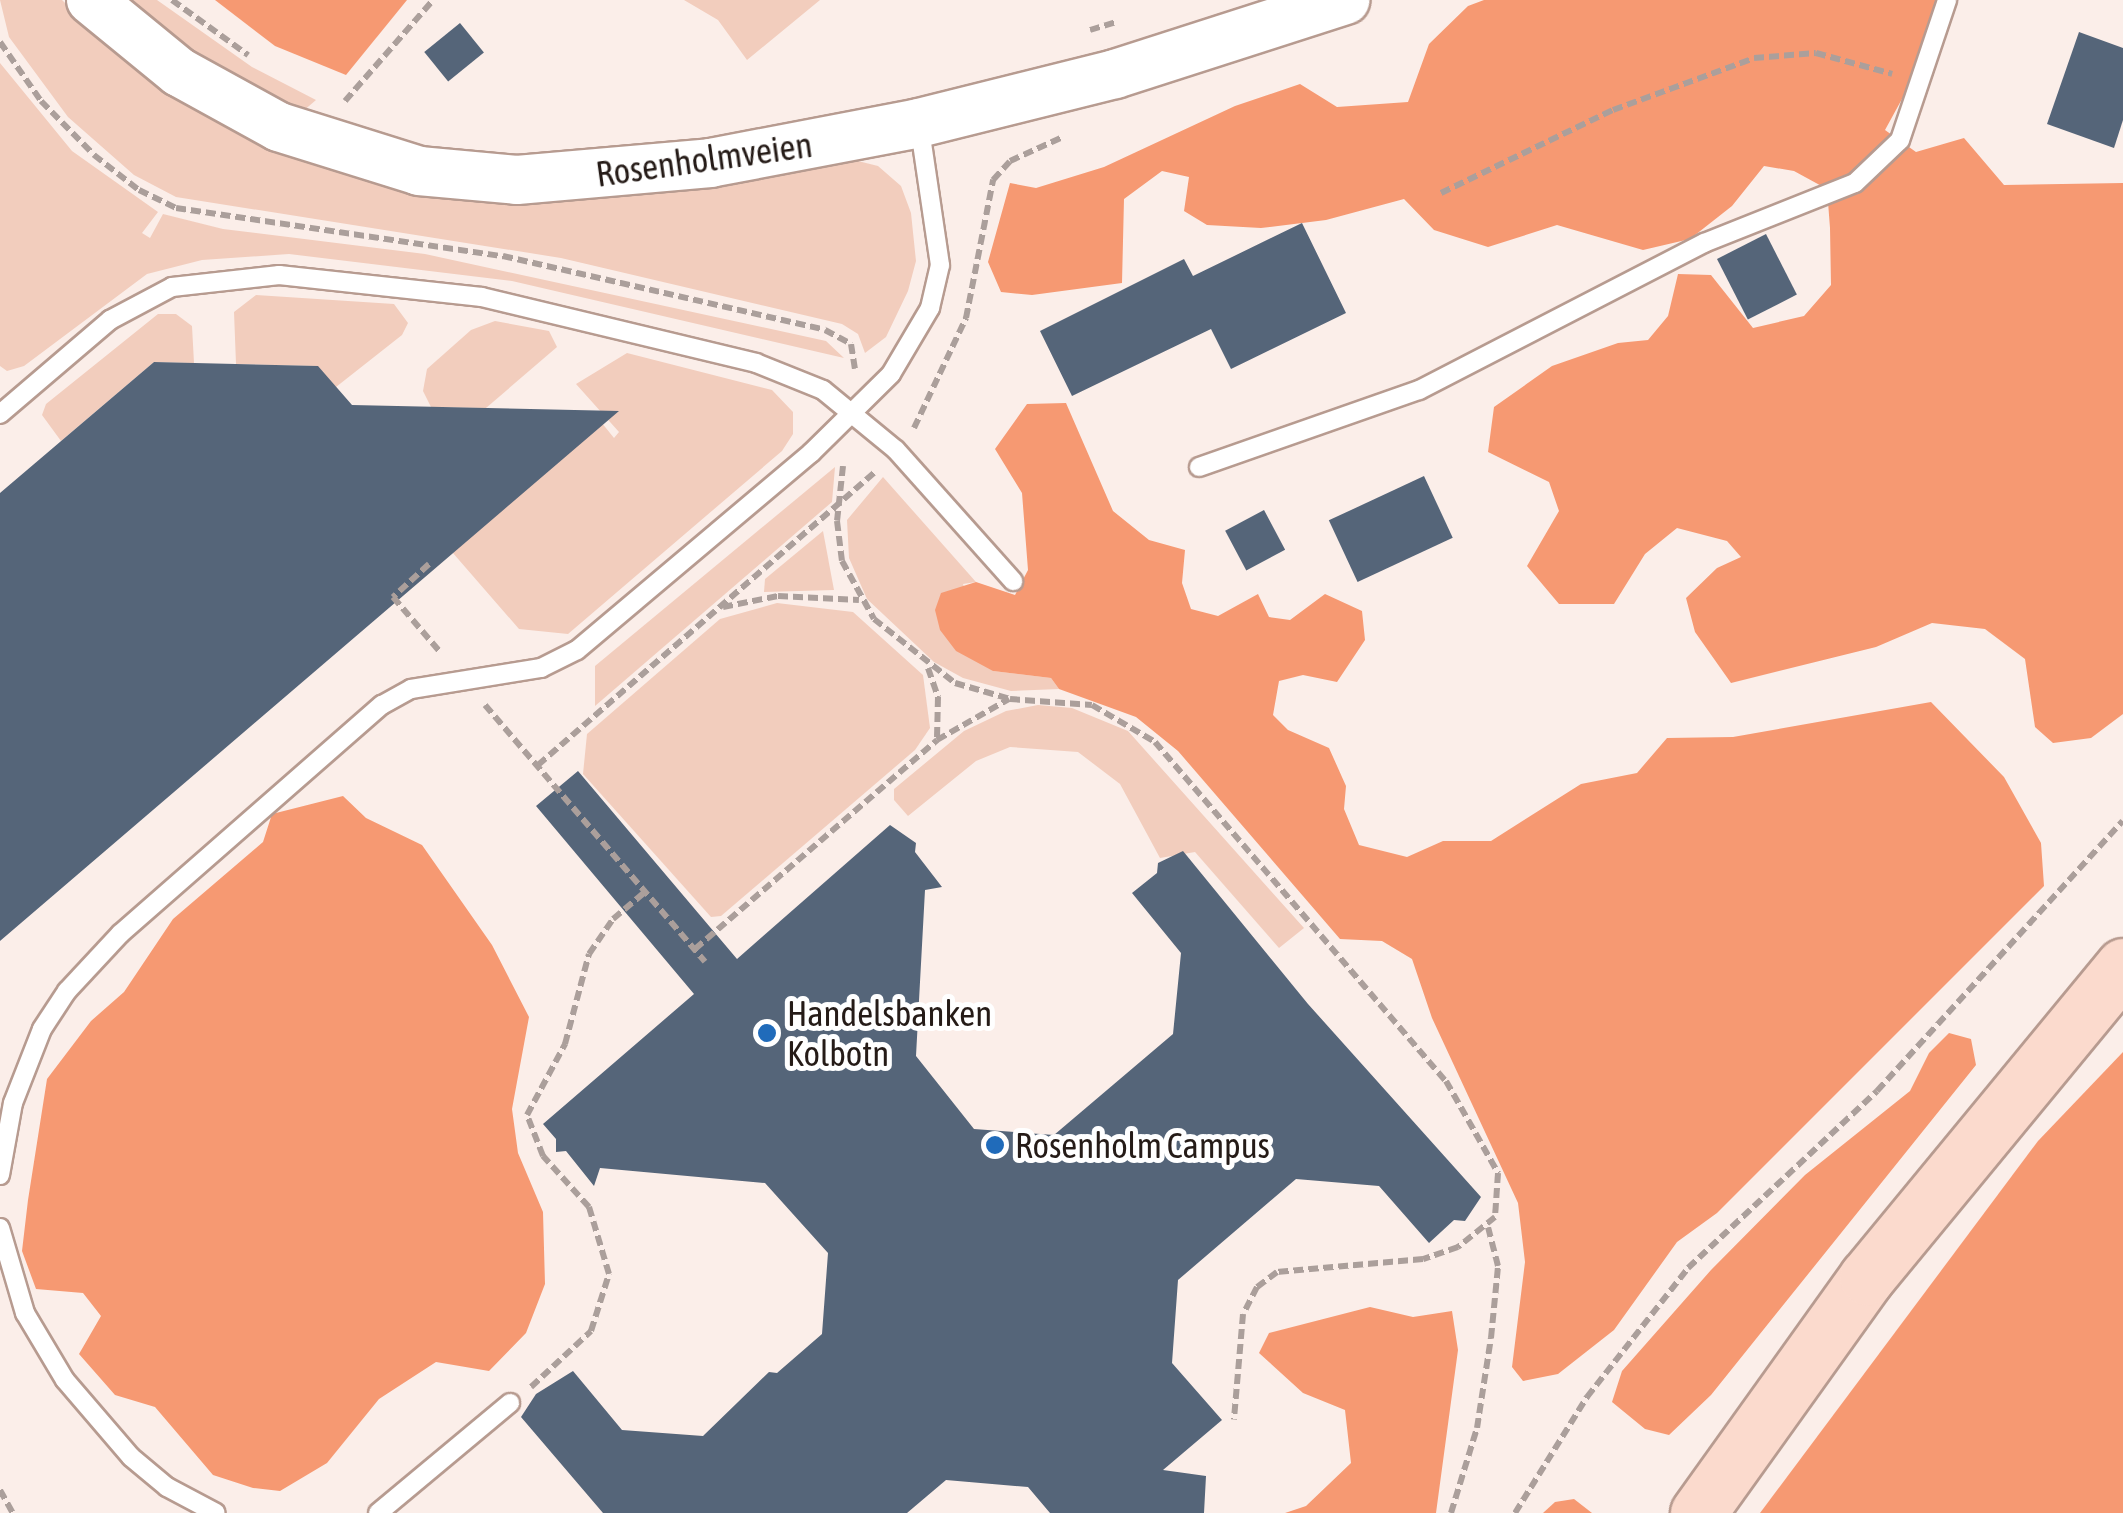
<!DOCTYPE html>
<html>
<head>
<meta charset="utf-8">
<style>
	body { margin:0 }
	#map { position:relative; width:2123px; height:1513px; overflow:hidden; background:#fbeee9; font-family:"Asap Condensed",sans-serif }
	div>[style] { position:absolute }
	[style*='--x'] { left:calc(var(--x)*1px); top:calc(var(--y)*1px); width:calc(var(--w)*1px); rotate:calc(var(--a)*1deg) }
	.green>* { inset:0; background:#f2cdbd }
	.forest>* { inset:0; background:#f69972 }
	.building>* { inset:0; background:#556579; transform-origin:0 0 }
	.path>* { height:6px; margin-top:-3px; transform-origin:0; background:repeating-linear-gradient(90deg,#ab9f9b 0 10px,transparent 0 15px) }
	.roads { filter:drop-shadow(2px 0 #b79b90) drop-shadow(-2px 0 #b79b90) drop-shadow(0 2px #b79b90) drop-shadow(0 -2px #b79b90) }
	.service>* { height:18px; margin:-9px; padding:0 9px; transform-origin:9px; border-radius:9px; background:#fff }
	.tertiary>* { height:48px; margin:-24px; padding:0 24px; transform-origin:24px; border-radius:24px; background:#fff }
	.primary>* { height:55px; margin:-27.5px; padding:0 27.5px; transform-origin:27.5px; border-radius:27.5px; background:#fbdacd }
	.dots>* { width:28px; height:28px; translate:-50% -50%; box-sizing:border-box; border:5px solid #fff; border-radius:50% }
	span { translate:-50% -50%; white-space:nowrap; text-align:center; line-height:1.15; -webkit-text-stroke:10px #fff; paint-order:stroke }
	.street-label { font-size:35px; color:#251b17 }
	.poi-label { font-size:35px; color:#251b17 }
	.left { translate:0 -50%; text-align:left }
</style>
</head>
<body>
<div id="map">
	<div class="green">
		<div style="clip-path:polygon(0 0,62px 0,95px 32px,283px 152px,413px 189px,598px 198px,846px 158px,878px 166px,901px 186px,911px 213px,916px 261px,908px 291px,886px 337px,865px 353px,858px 334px,842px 324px,561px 258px,176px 197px,134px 175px,68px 117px,9px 37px)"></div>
		<div style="clip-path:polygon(123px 0,157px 0,252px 67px,316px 100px,302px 112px,191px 54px)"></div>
		<div style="clip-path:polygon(684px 0,820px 0,747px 60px,718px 20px)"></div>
		<div style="clip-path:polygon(0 63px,72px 151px,158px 212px,142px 233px,150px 238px,163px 214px,223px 229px,425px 254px,826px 341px,844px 358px,512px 281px,289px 254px,202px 260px,147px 274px,24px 366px,7px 371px,0 366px)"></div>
		<div style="clip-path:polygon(256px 295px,394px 304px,408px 323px,402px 335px,336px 387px,317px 366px,236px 364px,234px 312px)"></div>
		<div style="clip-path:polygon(158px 314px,176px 314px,192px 326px,194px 363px,154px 362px,61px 441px,42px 415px,46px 404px)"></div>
		<div style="clip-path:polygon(495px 321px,549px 331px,557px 347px,486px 408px,431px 407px,423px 391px,427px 369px,471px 330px)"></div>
		<div style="clip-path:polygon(627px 353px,772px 390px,793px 412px,793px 434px,782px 451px,568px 634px,519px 629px,327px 408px,593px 412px,614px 438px,619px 432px,576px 384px)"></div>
		<div style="clip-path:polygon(835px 467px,832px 502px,595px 706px,595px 666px)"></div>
		<div style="clip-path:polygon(883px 477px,976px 582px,963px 584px,993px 671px,1051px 678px,1059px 689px,1011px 691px,963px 678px,934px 662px,867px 599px,849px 558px,847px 520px)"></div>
		<div style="clip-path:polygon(823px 531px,834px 590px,764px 592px,765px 579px)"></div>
		<div style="clip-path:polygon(777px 603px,853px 612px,923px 675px,930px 728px,915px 750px,721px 916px,711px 917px,583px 774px,587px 734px,720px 619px)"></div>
		<div style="clip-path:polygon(1038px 705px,1072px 708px,1128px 731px,1304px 928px,1279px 948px,1195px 852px,1160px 858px,1120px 784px,1078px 752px,1010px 747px,976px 761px,908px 816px,894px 800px,894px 789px,964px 731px,1006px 711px)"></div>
	</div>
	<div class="forest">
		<div style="clip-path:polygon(215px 0,407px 0,346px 75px,275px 46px)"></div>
		<div style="clip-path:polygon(1484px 0,1939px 0,1908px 88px,1885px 130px,1916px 152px,1964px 138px,2004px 185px,2123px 183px,2123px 714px,2091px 738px,2053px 743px,2035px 727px,2025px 659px,1985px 629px,1932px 623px,1876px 647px,1731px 683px,1695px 632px,1686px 598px,1717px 568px,1741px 557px,1727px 541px,1677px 528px,1645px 554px,1614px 604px,1559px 604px,1527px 566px,1559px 511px,1549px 482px,1488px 452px,1494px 407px,1552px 366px,1618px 343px,1648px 340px,1668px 316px,1678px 274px,1711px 275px,1753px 328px,1804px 316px,1831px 285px,1830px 228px,1827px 189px,1794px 171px,1764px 166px,1732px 206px,1690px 239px,1643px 250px,1557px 225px,1488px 247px,1434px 230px,1404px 199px,1326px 220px,1261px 228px,1207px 225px,1184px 211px,1189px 177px,1162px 171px,1124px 199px,1122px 283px,1032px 295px,1001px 292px,988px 262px,1010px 183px,1036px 188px,1104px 167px,1235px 106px,1300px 84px,1337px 107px,1408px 102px,1429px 44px,1468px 6px)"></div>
		<div style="clip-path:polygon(1066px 403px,1113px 511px,1149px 540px,1185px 550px,1182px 583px,1191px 609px,1218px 616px,1258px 594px,1269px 617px,1290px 620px,1325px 594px,1362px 611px,1365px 640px,1337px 682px,1303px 675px,1279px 681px,1273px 715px,1288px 730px,1329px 748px,1346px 786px,1344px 809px,1359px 845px,1407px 857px,1443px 841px,1491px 841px,1581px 784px,1637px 773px,1667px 738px,1733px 737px,1931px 702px,2004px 777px,2041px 843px,2044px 886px,1717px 1213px,1677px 1242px,1614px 1330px,1558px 1374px,1523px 1381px,1512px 1367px,1525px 1262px,1518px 1203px,1432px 1018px,1412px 959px,1382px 941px,1340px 939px,1178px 751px,1136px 717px,1059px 689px,1051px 678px,993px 671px,956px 651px,940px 630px,935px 610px,941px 593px,976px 582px,1015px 595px,1028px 570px,1022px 493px,995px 449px,1027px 404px)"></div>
		<div style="clip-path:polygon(343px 796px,366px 818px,422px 845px,492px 945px,529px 1017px,512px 1109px,518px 1153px,543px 1212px,545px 1284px,526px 1333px,489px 1371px,436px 1362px,379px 1399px,327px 1463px,280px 1491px,253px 1488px,213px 1475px,155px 1407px,115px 1395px,79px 1354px,101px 1316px,83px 1293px,36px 1289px,22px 1251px,28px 1200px,47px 1079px,91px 1021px,124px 992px,173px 919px,263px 842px,272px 814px)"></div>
		<div style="clip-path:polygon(1949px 1033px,1971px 1039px,1976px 1065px,1711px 1395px,1669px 1435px,1645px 1429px,1612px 1402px,1622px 1371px,1711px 1270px,1805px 1175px,1910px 1091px,1929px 1053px)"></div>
		<div style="clip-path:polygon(2123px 1052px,2123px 1513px,1760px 1513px,2038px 1141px)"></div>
		<div style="clip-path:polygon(1370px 1307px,1413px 1317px,1452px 1311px,1458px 1350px,1436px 1513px,1285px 1513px,1306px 1506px,1351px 1463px,1345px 1410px,1303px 1393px,1259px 1353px,1269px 1333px)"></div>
		<div style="clip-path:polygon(1574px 1499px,1592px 1513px,1543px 1513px,1555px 1502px)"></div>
	</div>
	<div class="building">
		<div style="left:460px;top:23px;width:38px;height:46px;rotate:51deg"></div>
		<div style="clip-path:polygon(2079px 32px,2123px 48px,2123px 120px,2114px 148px,2047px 124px)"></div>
		<div style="clip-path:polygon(1302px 223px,1346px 313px,1231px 369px,1211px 329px,1072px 396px,1040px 331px,1184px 259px,1193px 276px)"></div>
		<div style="left:1766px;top:234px;width:68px;height:55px;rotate:63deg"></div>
		<div style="clip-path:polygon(154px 362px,318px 366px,352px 405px,619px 411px,0 941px,0 493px)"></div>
		<div style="left:1424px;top:476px;width:68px;height:105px;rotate:65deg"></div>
		<div style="left:1264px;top:510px;width:45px;height:44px;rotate:62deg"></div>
		<div style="clip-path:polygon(578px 771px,737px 959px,890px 825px,916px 843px,915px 852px,942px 887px,925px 890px,916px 1056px,974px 1129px,1054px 1135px,1173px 1034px,1181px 953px,1132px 893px,1157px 873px,1158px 863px,1183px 851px,1308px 1004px,1481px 1197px,1465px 1221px,1454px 1220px,1429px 1243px,1379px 1186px,1296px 1179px,1178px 1280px,1172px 1363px,1222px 1420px,1163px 1470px,1206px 1476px,1204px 1513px,1050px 1513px,1028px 1487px,946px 1480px,907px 1513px,603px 1513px,521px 1417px,536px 1394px,573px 1371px,622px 1430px,703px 1436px,769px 1372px,777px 1373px,822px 1334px,828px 1253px,765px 1183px,600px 1168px,594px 1186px,566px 1151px,556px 1152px,556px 1139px,543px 1124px,694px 994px,536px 806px)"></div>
	</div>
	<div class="path">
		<div style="--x:172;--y:0;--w:94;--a:35.9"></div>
		<div style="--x:1090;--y:30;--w:27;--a:-17"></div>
		<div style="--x:0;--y:42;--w:72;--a:55.2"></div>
		<div style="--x:41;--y:101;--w:76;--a:45.5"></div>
		<div style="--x:94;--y:155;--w:57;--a:37.9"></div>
		<div style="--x:139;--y:190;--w:41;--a:25.9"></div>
		<div style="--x:176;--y:208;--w:331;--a:8.4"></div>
		<div style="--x:503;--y:256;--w:330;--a:12.9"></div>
		<div style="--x:825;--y:330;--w:30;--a:28"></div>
		<div style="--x:851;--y:344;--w:25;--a:81"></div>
		<div style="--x:345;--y:101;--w:134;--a:-48.9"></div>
		<div style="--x:1441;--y:193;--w:191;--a:-25.8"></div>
		<div style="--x:1613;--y:110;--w:150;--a:-20.2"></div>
		<div style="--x:1754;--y:58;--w:62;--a:-4.6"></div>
		<div style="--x:1816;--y:53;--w:79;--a:15.4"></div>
		<div style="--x:914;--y:428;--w:122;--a:-64.7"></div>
		<div style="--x:966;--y:318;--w:141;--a:-78.9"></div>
		<div style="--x:993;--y:180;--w:25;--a:-48"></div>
		<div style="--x:1010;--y:161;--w:58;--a:-24.4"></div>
		<div style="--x:843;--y:466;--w:55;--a:96.2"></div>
		<div style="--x:837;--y:521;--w:40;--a:82.9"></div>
		<div style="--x:842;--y:561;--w:66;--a:61.1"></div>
		<div style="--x:874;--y:619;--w:103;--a:38.3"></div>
		<div style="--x:955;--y:683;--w:57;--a:16.2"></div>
		<div style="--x:1010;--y:699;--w:82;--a:4.2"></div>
		<div style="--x:1092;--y:705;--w:73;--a:30.4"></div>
		<div style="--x:1155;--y:742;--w:447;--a:49.4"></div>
		<div style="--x:1446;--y:1081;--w:106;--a:60.5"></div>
		<div style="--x:1498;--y:1173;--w:44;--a:93.9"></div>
		<div style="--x:1495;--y:1217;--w:48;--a:141"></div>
		<div style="--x:1458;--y:1247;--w:37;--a:161"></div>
		<div style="--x:1423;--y:1259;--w:147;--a:174.9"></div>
		<div style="--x:1277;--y:1272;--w:25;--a:143"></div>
		<div style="--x:1257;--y:1287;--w:30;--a:117"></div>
		<div style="--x:1243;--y:1314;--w:106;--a:94.9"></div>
		<div style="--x:429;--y:564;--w:49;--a:137.5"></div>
		<div style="--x:393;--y:597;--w:74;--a:49.4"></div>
		<div style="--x:723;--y:607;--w:56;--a:-11.3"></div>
		<div style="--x:778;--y:596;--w:81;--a:2.8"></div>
		<div style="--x:928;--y:668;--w:31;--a:71"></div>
		<div style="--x:938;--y:697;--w:42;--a:91.4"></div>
		<div style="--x:485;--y:705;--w:338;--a:49.4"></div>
		<div style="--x:538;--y:765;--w:448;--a:-41"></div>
		<div style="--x:695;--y:949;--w:320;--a:-40.8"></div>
		<div style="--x:937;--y:740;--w:83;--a:-29.7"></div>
		<div style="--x:531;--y:1387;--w:82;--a:-43"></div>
		<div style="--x:591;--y:1331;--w:60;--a:-72.5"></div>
		<div style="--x:609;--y:1274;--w:70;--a:-106.6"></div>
		<div style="--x:589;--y:1207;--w:69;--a:-132"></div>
		<div style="--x:543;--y:1156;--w:44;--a:-111.3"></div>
		<div style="--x:527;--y:1115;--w:81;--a:-61.8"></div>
		<div style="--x:565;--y:1044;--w:93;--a:-75.1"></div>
		<div style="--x:589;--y:954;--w:42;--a:-55.6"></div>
		<div style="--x:613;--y:919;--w:42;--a:-40.2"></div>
		<div style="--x:0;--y:1490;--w:26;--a:61"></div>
		<div style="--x:1451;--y:1513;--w:89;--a:-73"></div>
		<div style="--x:1477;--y:1428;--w:91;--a:-81.2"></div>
		<div style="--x:1491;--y:1338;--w:72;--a:-84.4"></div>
		<div style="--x:1498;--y:1266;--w:40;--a:-104.4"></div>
		<div style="--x:1515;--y:1513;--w:137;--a:-58.2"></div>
		<div style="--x:1587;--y:1397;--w:164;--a:-51.9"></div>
		<div style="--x:1688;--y:1268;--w:259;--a:-43.1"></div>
		<div style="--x:1877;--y:1091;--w:365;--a:-47.7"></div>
	</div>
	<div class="roads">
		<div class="service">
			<div style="--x:0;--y:414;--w:145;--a:-40.5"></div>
			<div style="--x:110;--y:320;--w:70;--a:-28"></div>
			<div style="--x:172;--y:287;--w:108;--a:-6.4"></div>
			<div style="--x:279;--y:275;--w:204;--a:6.2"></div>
			<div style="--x:482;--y:297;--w:282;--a:13.5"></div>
			<div style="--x:756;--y:363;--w:72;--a:21.9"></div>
			<div style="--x:823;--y:390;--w:94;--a:39.4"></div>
			<div style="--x:896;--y:450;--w:176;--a:48.2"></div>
			<div style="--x:1199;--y:467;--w:233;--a:-19.3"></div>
			<div style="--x:1419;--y:390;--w:321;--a:-27.3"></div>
			<div style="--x:1704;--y:243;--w:162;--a:-21.7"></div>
			<div style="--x:1855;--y:183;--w:62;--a:-43.7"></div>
			<div style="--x:1900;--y:140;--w:148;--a:-71.4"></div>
			<div style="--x:0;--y:1175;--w:73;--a:-79.8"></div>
			<div style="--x:13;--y:1103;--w:79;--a:-68.6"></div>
			<div style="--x:42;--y:1029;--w:45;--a:-56.7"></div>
			<div style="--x:67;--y:991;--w:78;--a:-47.1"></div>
			<div style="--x:120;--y:934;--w:348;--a:-41.2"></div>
			<div style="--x:382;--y:705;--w:33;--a:-29"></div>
			<div style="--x:411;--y:689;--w:132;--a:-9.2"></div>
			<div style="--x:541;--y:668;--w:40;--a:-26.6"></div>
			<div style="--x:577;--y:650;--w:306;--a:-40.1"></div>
			<div style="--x:811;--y:453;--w:112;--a:-44.6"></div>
			<div style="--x:891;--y:374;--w:77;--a:-59.4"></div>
			<div style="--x:930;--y:308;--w:44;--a:-76.9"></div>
			<div style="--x:940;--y:265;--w:144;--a:-98.4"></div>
			<div style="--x:0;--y:1228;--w:89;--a:73.6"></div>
			<div style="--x:25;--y:1313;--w:78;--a:59.2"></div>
			<div style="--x:65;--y:1380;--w:101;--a:49.4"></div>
			<div style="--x:131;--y:1457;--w:47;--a:39.8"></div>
			<div style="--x:167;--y:1487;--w:55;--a:28"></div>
			<div style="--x:378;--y:1513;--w:172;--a:-39.8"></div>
		</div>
		<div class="tertiary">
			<div style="--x:91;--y:0;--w:114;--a:39.3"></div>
			<div style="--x:179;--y:72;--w:114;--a:28.8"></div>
			<div style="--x:279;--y:127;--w:147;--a:17.4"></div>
			<div style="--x:419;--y:171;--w:98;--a:5.2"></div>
			<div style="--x:517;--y:180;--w:194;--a:-5"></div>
			<div style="--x:710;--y:163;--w:213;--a:-10.8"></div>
			<div style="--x:919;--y:123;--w:202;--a:-14"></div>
			<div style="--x:1115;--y:74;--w:242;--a:-17.8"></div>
		</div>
		<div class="primary">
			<div style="--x:1698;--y:1513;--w:290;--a:-54.4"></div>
			<div style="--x:1867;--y:1277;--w:403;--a:-50.5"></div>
		</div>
	</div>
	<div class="dots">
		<div style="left:767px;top:1033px;background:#206bba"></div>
		<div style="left:995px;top:1145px;background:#206bba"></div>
	</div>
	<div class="street-label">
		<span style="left:704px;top:159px;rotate:-8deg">Rosenholmveien</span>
	</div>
	<div class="poi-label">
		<span class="left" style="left:787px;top:1033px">Handelsbanken<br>Kolbotn</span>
		<span class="left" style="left:1015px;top:1145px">Rosenholm Campus</span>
	</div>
</div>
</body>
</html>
